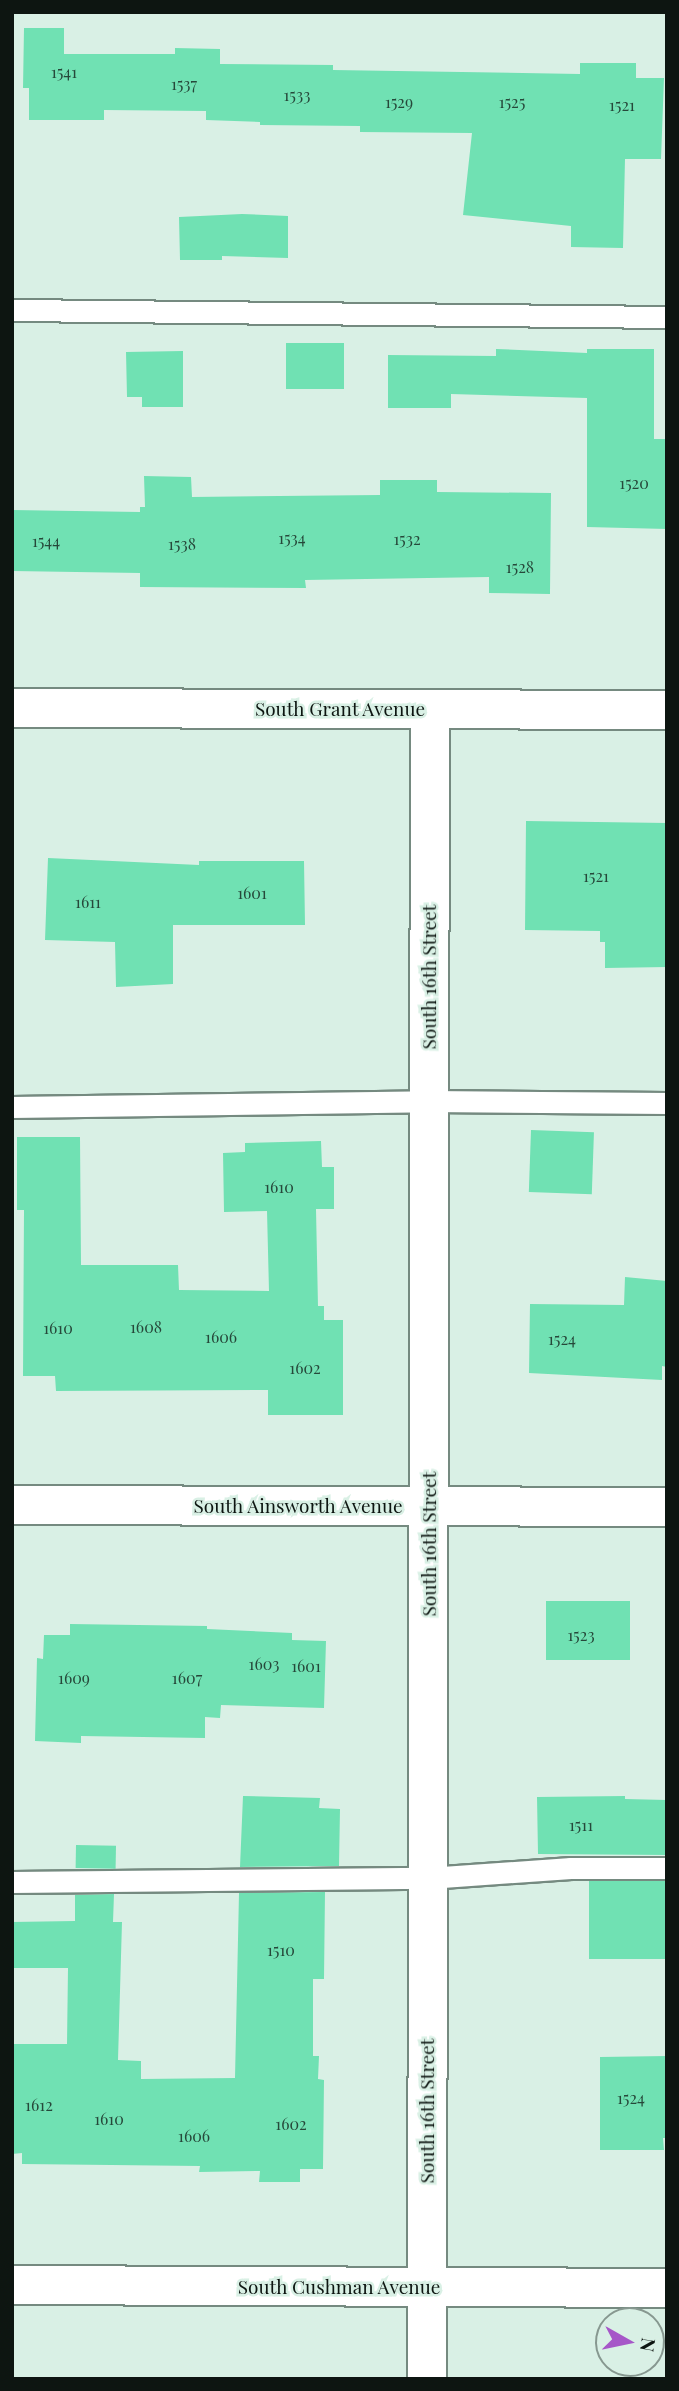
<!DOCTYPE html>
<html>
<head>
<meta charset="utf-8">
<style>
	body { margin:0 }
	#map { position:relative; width:679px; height:2391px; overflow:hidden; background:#d9f0e5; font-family:"Playfair Display",serif }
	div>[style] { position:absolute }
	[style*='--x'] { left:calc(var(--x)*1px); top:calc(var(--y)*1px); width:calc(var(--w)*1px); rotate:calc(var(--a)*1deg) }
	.building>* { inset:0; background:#70e1b3; transform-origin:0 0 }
	.roads { filter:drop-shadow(2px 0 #758a80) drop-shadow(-2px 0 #758a80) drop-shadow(0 2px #758a80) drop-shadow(0 -2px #758a80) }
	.lane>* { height:21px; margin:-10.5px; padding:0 10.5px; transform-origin:10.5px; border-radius:10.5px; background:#fff }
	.street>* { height:38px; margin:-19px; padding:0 19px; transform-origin:19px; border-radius:19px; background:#fff }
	span { translate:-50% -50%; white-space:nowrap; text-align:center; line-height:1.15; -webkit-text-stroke:5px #d9f0e5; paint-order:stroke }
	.number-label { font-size:16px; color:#26483a }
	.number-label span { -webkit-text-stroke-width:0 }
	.street-label { font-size:19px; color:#0d1511 }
	.frame { position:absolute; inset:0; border:14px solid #0d1511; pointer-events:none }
	.north { position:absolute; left:595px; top:2307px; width:70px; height:70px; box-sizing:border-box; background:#d9f0e5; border:2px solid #879890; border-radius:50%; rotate:99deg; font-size:19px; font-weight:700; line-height:28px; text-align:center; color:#0d1511 }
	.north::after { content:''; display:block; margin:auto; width:24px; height:32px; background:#a657c8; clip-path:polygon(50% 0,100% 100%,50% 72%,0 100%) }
</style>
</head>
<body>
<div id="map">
	<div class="building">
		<div style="clip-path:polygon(24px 28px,64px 28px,64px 54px,175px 54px,175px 48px,220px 49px,220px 64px,333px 65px,333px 70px,580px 74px,580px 63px,636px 63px,636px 78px,664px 78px,661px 159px,625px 159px,623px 248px,571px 247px,571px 226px,463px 215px,472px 133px,360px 132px,360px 126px,260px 125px,260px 122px,206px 120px,206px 111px,104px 110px,104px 120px,29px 120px,29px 88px,23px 88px)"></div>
		<div style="clip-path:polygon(242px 214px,288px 216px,288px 258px,222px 256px,222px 260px,180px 260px,179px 217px)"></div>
		<div style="left:344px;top:343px;width:46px;height:58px;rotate:90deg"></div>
		<div style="clip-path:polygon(496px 349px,587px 353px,587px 349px,654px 349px,654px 439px,667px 439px,667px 529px,587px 527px,587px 398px,451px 394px,451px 408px,388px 408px,388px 355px,496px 356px)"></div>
		<div style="clip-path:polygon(183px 351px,183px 407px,142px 407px,142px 397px,127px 397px,126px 352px)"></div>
		<div style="clip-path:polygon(144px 476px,191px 477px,192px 497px,380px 495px,380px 480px,437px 480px,437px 492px,551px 493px,550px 594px,489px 593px,489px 577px,305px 580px,306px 588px,140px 587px,140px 573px,12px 571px,12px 510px,140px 512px,140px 507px,145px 507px)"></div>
		<div style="clip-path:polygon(526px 821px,667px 823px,667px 967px,605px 968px,605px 942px,600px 942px,600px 931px,525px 930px)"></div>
		<div style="clip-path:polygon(48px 858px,199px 865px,199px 861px,304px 861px,305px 925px,173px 925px,173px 984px,116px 987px,115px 942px,45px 940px)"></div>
		<div style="left:531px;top:1130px;width:63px;height:62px;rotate:2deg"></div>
		<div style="clip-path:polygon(17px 1137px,80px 1137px,81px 1265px,178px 1265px,179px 1290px,269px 1291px,267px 1211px,224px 1212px,223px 1153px,245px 1152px,245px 1143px,321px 1141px,322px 1167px,334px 1167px,334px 1209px,316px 1209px,318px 1306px,324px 1306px,324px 1320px,343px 1320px,343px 1415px,268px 1415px,268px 1390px,56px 1391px,55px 1376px,23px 1376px,24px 1210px,17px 1210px)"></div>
		<div style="clip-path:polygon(625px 1277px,667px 1281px,667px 1367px,662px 1366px,662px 1380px,529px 1373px,530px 1304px,624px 1305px)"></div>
		<div style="left:630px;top:1601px;width:59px;height:84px;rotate:90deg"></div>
		<div style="clip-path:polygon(70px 1624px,207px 1626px,207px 1629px,292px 1633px,292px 1640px,326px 1641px,324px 1708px,221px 1705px,220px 1718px,205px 1717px,205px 1738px,81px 1736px,81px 1743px,35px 1741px,37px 1658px,43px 1659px,44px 1635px,70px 1635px)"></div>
		<div style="clip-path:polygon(243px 1796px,320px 1798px,319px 1808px,340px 1809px,339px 1866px,240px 1867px)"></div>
		<div style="clip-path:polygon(625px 1796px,625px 1799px,667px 1800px,667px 1855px,538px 1854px,537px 1797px)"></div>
		<div style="left:76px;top:1845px;width:40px;height:23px;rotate:1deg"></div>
		<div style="left:589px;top:1881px;width:78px;height:78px"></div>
		<div style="clip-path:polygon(325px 1892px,324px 1979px,313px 1979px,313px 2056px,319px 2056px,318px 2079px,324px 2080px,323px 2169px,300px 2169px,300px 2182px,259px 2182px,260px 2171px,199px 2172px,200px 2166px,22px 2164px,22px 2153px,12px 2154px,12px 2044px,67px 2044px,68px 1968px,12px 1968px,12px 1922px,75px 1921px,75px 1895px,114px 1894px,113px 1922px,122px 1922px,118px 2060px,141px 2061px,141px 2079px,235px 2078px,239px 1893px)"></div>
		<div style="clip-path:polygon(667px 2056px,667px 2138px,663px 2138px,664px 2150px,600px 2150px,600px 2057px)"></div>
	</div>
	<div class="roads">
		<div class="lane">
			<div style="--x:12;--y:310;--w:655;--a:0.61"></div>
			<div style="--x:12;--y:1107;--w:417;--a:-0.8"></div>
			<div style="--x:429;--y:1101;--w:238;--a:0.5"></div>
			<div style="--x:12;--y:1882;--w:416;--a:-0.6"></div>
			<div style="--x:428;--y:1878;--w:143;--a:-4"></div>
			<div style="--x:571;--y:1868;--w:96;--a:0"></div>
		</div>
		<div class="street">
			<div style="--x:12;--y:708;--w:655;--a:0.17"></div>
			<div style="--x:12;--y:1505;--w:655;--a:0.17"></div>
			<div style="--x:12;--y:2285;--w:655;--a:0.26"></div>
			<div style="--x:427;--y:2379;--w:1670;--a:-89.9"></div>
		</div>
	</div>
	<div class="number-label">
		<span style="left:64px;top:72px">1541</span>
		<span style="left:184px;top:84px">1537</span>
		<span style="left:297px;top:95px">1533</span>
		<span style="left:399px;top:102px">1529</span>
		<span style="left:512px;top:102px">1525</span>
		<span style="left:622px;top:105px">1521</span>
		<span style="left:634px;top:483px">1520</span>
		<span style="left:292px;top:538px">1534</span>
		<span style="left:407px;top:539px">1532</span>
		<span style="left:46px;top:541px">1544</span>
		<span style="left:182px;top:544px">1538</span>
		<span style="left:520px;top:567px">1528</span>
		<span style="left:596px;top:876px">1521</span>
		<span style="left:252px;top:893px">1601</span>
		<span style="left:88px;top:902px">1611</span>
		<span style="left:279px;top:1187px">1610</span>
		<span style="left:146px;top:1327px">1608</span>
		<span style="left:58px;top:1328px">1610</span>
		<span style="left:221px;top:1337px">1606</span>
		<span style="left:562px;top:1339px">1524</span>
		<span style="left:305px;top:1368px">1602</span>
		<span style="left:581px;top:1635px">1523</span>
		<span style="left:264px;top:1664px">1603</span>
		<span style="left:306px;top:1666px">1601</span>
		<span style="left:74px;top:1678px">1609</span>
		<span style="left:187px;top:1678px">1607</span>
		<span style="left:581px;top:1825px">1511</span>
		<span style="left:281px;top:1950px">1510</span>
		<span style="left:631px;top:2098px">1524</span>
		<span style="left:39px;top:2105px">1612</span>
		<span style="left:109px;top:2119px">1610</span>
		<span style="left:291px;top:2124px">1602</span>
		<span style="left:194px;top:2136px">1606</span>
	</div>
	<div class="street-label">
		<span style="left:340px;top:709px">South Grant Avenue</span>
		<span style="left:429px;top:977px;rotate:-90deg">South 16th Street</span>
		<span style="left:298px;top:1506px">South Ainsworth Avenue</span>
		<span style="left:429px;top:1544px;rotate:-90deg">South 16th Street</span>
		<span style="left:427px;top:2111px;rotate:-90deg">South 16th Street</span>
		<span style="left:339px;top:2287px">South Cushman Avenue</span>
	</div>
	<div class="frame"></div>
	<div class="north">N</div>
</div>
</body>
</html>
